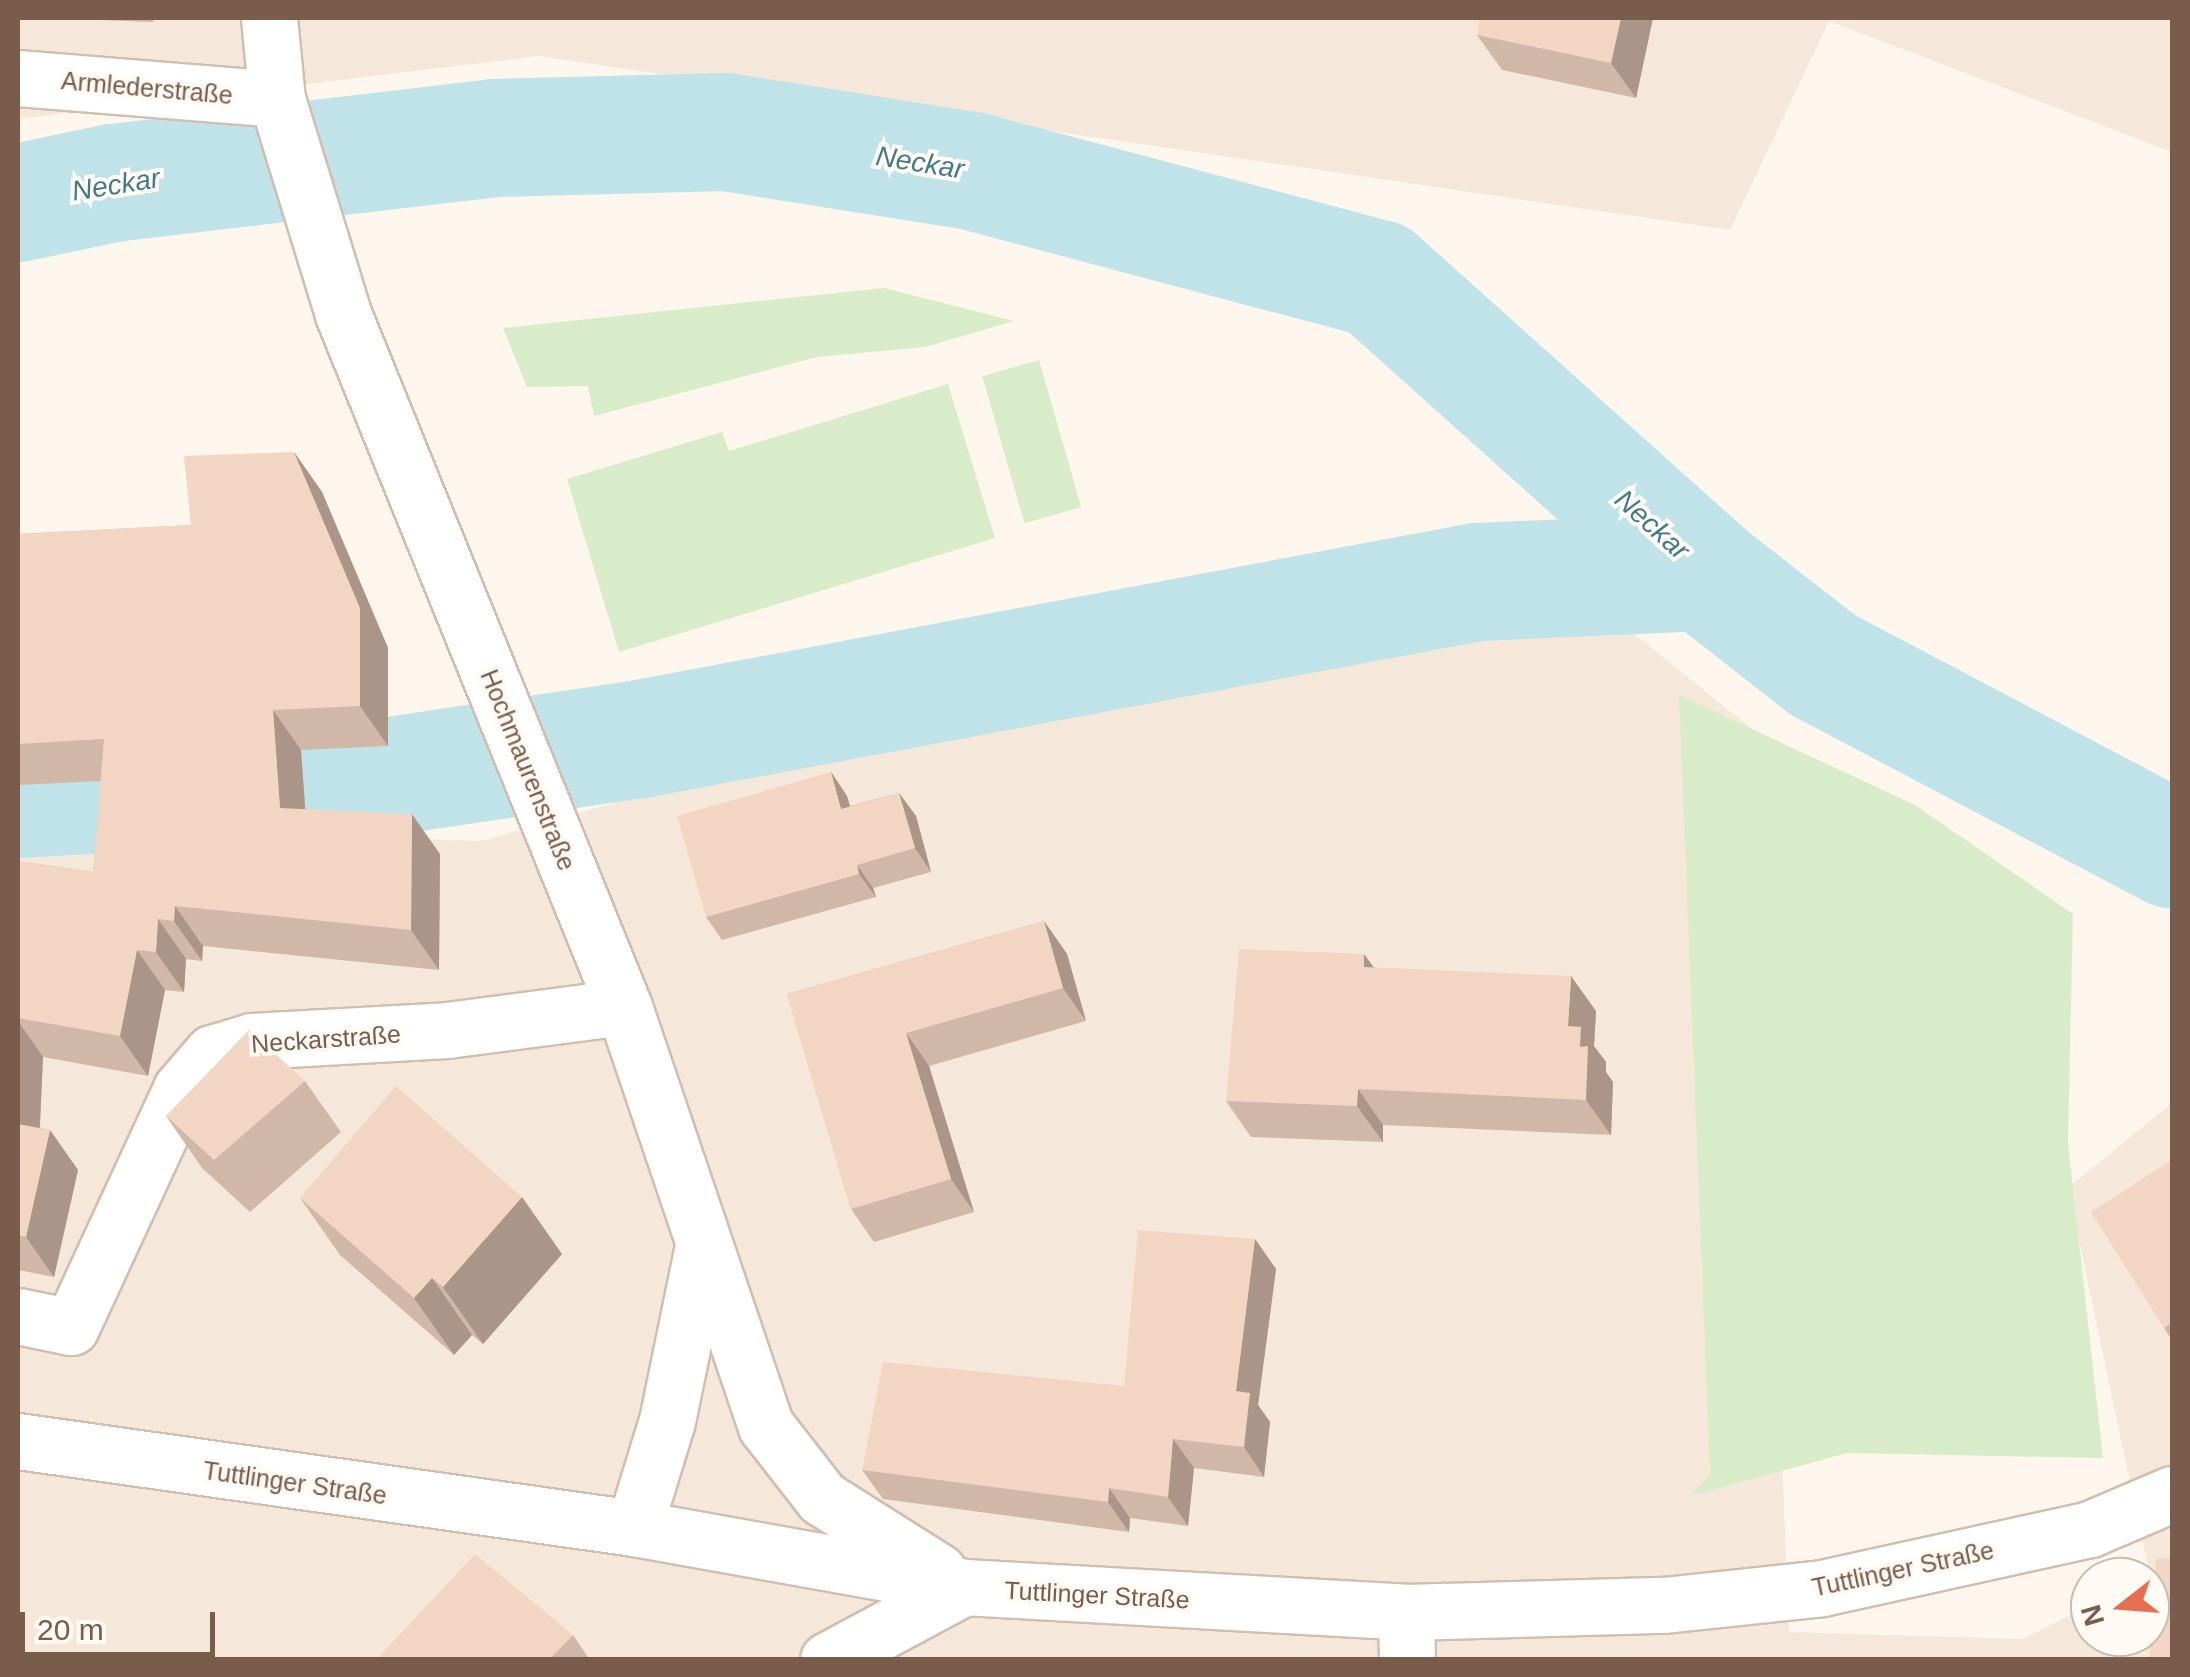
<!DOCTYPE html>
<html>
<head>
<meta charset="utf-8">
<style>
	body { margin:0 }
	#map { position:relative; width:2190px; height:1677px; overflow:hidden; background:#fdf6ec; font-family:Arial,sans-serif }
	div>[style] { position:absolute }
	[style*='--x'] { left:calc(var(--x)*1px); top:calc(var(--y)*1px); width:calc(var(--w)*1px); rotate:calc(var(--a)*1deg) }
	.residential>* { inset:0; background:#f5e8da }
	.green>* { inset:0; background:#d8ecc9; transform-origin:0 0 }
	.river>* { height:118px; margin:-59px; padding:0 59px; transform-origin:59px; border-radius:59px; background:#bfe3e8 }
	.roads { filter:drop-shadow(2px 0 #d1beb0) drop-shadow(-2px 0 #d1beb0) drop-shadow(0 2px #d1beb0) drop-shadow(0 -2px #d1beb0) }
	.minor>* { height:55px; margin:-27.5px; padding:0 27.5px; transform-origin:27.5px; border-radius:27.5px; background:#fff }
	.wall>* { inset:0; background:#d1b7a8 }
	.shaded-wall>* { inset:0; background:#aa9588 }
	.building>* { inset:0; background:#f3d5c3 }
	span { translate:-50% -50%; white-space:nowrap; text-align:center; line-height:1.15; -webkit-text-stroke:8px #fffaf3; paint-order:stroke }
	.street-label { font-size:25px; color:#7a5c4d }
	.water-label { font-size:28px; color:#437c86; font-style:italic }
	.frame { position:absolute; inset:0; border:20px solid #7a5c4d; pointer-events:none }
	.north { position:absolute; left:2070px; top:1557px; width:100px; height:100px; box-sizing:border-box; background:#fffaf3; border:2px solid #cabbb1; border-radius:50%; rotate:253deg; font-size:28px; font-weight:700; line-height:40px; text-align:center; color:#7a5c4d }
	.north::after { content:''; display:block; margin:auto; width:35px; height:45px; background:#e76f51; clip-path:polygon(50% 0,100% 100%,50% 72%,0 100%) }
	.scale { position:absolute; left:20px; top:1612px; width:195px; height:45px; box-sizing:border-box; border:5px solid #7a5c4d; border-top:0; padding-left:12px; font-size:30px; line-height:35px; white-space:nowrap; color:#7a5c4d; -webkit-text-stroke:8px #fffaf3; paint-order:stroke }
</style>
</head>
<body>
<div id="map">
	<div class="residential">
		<div style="clip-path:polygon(18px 18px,2172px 18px,2172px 152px,1829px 21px,1730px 230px,538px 56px,18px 119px)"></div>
		<div style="clip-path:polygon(1548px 564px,1753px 730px,1789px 1632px,2023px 1639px,2090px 1605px,2090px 1637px,2150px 1637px,2150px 1577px,2068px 1188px,2172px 1103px,2172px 1659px,18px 1660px,18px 829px,481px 841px,1091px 667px)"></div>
	</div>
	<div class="green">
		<div style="clip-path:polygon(884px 288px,1014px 321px,925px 347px,817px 357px,594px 416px,588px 386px,527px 387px,503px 328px)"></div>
		<div style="left:1039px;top:360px;width:153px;height:59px;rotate:74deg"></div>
		<div style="clip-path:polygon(948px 384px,995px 538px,619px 652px,567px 479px,722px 432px,729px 451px)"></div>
		<div style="clip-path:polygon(1679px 695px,1915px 805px,2073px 914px,2068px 1143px,2103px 1458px,1847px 1453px,1690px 1496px,1710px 1474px)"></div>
	</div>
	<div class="river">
		<div style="--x:18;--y:203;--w:97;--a:-11.9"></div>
		<div style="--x:113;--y:183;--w:384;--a:-6.7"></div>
		<div style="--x:494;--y:138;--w:232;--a:-1.5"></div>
		<div style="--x:726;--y:132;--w:249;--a:9"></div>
		<div style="--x:972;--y:171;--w:420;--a:14.9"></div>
		<div style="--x:1378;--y:279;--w:438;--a:41.9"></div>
		<div style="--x:1704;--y:572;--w:151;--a:38"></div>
		<div style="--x:1823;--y:665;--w:395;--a:27.8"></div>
		<div style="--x:18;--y:799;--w:366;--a:-3.4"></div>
		<div style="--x:383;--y:777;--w:255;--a:-8.4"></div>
		<div style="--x:635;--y:740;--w:857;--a:-10.63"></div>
		<div style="--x:1477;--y:582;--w:227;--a:-2.5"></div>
	</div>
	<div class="roads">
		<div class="minor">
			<div style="--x:269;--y:18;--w:81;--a:84.4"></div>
			<div style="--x:277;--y:99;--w:225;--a:72.9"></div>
			<div style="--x:343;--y:314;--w:748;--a:67.93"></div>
			<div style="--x:624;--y:1007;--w:442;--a:71.3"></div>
			<div style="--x:766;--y:1426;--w:91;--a:52.1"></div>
			<div style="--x:822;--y:1498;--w:138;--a:32.3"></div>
			<div style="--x:18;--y:78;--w:260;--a:4.6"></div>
			<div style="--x:18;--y:1316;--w:54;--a:11.7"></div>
			<div style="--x:71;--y:1327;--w:262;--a:-65.2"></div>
			<div style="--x:181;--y:1089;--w:48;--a:-49.3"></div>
			<div style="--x:212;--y:1053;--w:42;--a:-16.7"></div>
			<div style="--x:252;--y:1041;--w:195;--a:-3.2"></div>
			<div style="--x:447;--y:1030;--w:178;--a:-7.4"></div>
			<div style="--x:18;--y:1441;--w:622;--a:8.04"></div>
			<div style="--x:634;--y:1528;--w:335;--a:10.1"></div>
			<div style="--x:964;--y:1587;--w:443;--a:3.2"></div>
			<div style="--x:1406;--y:1612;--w:258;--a:-1.6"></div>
			<div style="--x:1664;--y:1605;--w:159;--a:-6.1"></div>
			<div style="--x:1822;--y:1588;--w:274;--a:-12.4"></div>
			<div style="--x:2090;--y:1529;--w:89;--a:-23.1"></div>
			<div style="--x:634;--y:1528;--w:112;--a:-72.9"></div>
			<div style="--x:667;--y:1421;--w:180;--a:-78.4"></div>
			<div style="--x:1406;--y:1612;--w:48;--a:88.8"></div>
			<div style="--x:828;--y:1660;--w:154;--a:-28.2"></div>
		</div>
	</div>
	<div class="wall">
		<div style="clip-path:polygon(42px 18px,154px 18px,153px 22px)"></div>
		<div style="clip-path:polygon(1653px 18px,1636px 98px,1502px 70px,1477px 35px)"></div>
		<div style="clip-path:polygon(294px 452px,322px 492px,388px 648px,388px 746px,301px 750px,305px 809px,440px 854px,439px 970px,203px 946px,202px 961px,186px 959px,184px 992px,165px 990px,148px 1076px,43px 1057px,40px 1128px,50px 1130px,78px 1170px,54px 1277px,18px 1270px,18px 861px,93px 872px,101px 781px,18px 785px,18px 534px,191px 525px)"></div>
		<div style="clip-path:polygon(831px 772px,847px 796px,850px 806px,899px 793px,916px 816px,931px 872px,873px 888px,876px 897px,722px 940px,706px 917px)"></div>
		<div style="clip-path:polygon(1044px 921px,1067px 954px,1086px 1021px,929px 1066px,974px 1212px,874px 1242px,851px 1209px,787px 994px)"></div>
		<div style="clip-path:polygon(1373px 967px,1596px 1011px,1594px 1046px,1606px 1062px,1606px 1072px,1613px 1082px,1611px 1135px,1383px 1125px,1383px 1142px,1251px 1137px,1226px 1101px)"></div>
		<div style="clip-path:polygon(305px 1081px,341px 1132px,250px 1212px,202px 1168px,166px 1116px)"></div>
		<div style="clip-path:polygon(2172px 1160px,2172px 1340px,2164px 1328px)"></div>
		<div style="clip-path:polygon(300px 1198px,562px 1254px,483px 1344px,472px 1335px,454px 1355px,340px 1255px)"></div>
		<div style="clip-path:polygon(1255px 1239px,1276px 1269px,1258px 1405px,1270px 1422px,1264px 1477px,1194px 1468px,1188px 1526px,1130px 1518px,1129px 1532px,883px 1499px,862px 1470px,1124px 1386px)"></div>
		<div style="clip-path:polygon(573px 1635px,590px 1660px,376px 1660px)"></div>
	</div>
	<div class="shaded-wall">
		<div style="clip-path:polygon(1621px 18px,1653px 18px,1636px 98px,1611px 63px)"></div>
		<div style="clip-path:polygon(294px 452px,322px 492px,388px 648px,388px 746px,360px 706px)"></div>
		<div style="clip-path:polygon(273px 710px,301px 750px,308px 848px,280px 808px)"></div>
		<div style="clip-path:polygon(831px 772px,847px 796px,857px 832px,841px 809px)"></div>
		<div style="clip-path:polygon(899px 793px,916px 816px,931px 872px,915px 848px)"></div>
		<div style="clip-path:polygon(412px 814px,440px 854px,439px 970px,411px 930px)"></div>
		<div style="clip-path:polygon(857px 865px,873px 888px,876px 897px,859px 874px)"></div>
		<div style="clip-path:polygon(175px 906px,203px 946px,202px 961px,174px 921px)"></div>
		<div style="clip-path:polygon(158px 919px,186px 959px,184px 992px,156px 952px)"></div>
		<div style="clip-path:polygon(1044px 921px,1067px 954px,1086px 1021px,1063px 988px)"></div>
		<div style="clip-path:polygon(137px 950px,165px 990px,148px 1076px,120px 1036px)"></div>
		<div style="clip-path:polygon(1364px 954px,1390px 990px,1364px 967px)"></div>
		<div style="clip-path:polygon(1571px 976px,1596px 1011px,1594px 1046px,1606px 1062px,1606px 1072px,1613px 1082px,1611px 1135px,1586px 1100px,1568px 1026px)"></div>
		<div style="clip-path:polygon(18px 1021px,43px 1057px,38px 1163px,18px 1133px)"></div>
		<div style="clip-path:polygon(906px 1033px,929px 1066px,974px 1212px,951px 1179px)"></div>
		<div style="clip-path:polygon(1358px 1089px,1383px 1125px,1383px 1142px,1357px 1106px)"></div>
		<div style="clip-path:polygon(50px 1130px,78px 1170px,54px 1277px,26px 1237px)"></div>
		<div style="clip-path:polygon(522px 1197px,562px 1254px,483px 1344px,443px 1287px)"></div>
		<div style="clip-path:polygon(1255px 1239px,1276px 1269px,1258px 1405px,1270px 1422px,1264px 1477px,1244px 1447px,1236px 1391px)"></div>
		<div style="clip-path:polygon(432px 1278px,472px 1335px,454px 1355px,414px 1298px)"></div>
		<div style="clip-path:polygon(1173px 1439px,1194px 1468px,1188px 1526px,1168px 1497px)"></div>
		<div style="clip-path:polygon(1109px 1488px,1130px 1518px,1129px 1532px,1108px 1502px)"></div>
	</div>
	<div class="building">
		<div style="clip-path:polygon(1480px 18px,1621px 18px,1611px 63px,1477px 35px)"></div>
		<div style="clip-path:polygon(294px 452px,360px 608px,360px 706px,273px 710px,280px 808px,412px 814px,411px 930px,175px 906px,174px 921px,158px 919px,156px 952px,137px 950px,120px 1036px,18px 1018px,18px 861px,93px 872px,104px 739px,18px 744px,18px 534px,191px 525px,184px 456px)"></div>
		<div style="clip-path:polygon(831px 772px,841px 809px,899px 793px,915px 848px,857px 865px,859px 874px,706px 917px,677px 816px)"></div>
		<div style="clip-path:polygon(1044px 921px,1063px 988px,906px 1033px,951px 1179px,851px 1209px,787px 994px)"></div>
		<div style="clip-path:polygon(1239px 949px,1364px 954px,1364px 967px,1571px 976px,1568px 1026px,1581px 1027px,1580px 1047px,1588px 1046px,1586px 1100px,1358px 1089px,1357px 1106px,1226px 1101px)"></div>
		<div style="clip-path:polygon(249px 1030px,305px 1081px,214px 1160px,166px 1116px)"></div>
		<div style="clip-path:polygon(396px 1086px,522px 1197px,443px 1287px,432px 1278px,414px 1298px,300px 1198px)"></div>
		<div style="clip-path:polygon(18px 1124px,50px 1130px,26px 1237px,18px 1235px)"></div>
		<div style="clip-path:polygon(2172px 1160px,2172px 1323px,2164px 1328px,2091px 1212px)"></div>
		<div style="clip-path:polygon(1138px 1230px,1255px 1239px,1236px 1391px,1250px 1393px,1244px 1447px,1173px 1439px,1168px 1497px,1109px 1488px,1108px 1502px,862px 1470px,883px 1362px,1124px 1386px)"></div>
		<div style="clip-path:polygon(475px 1554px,573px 1635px,549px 1660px,376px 1660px)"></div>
		<div style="clip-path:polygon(2172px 1557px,2172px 1660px,2149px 1660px,2156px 1559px)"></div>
	</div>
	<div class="street-label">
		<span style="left:147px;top:88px;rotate:5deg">Armlederstraße</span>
		<span style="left:528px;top:770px;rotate:68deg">Hochmaurenstraße</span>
		<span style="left:326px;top:1039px;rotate:-4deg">Neckarstraße</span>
		<span style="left:295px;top:1483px;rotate:8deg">Tuttlinger Straße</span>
		<span style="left:1903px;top:1569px;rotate:-12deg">Tuttlinger Straße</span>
		<span style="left:1097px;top:1595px;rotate:3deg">Tuttlinger Straße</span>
	</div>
	<div class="water-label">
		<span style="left:920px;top:163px;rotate:9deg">Neckar</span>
		<span style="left:116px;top:185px;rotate:-9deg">Neckar</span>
		<span style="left:1652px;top:525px;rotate:42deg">Neckar</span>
	</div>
	<div class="frame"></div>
	<div class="north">N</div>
	<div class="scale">20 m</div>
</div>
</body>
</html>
